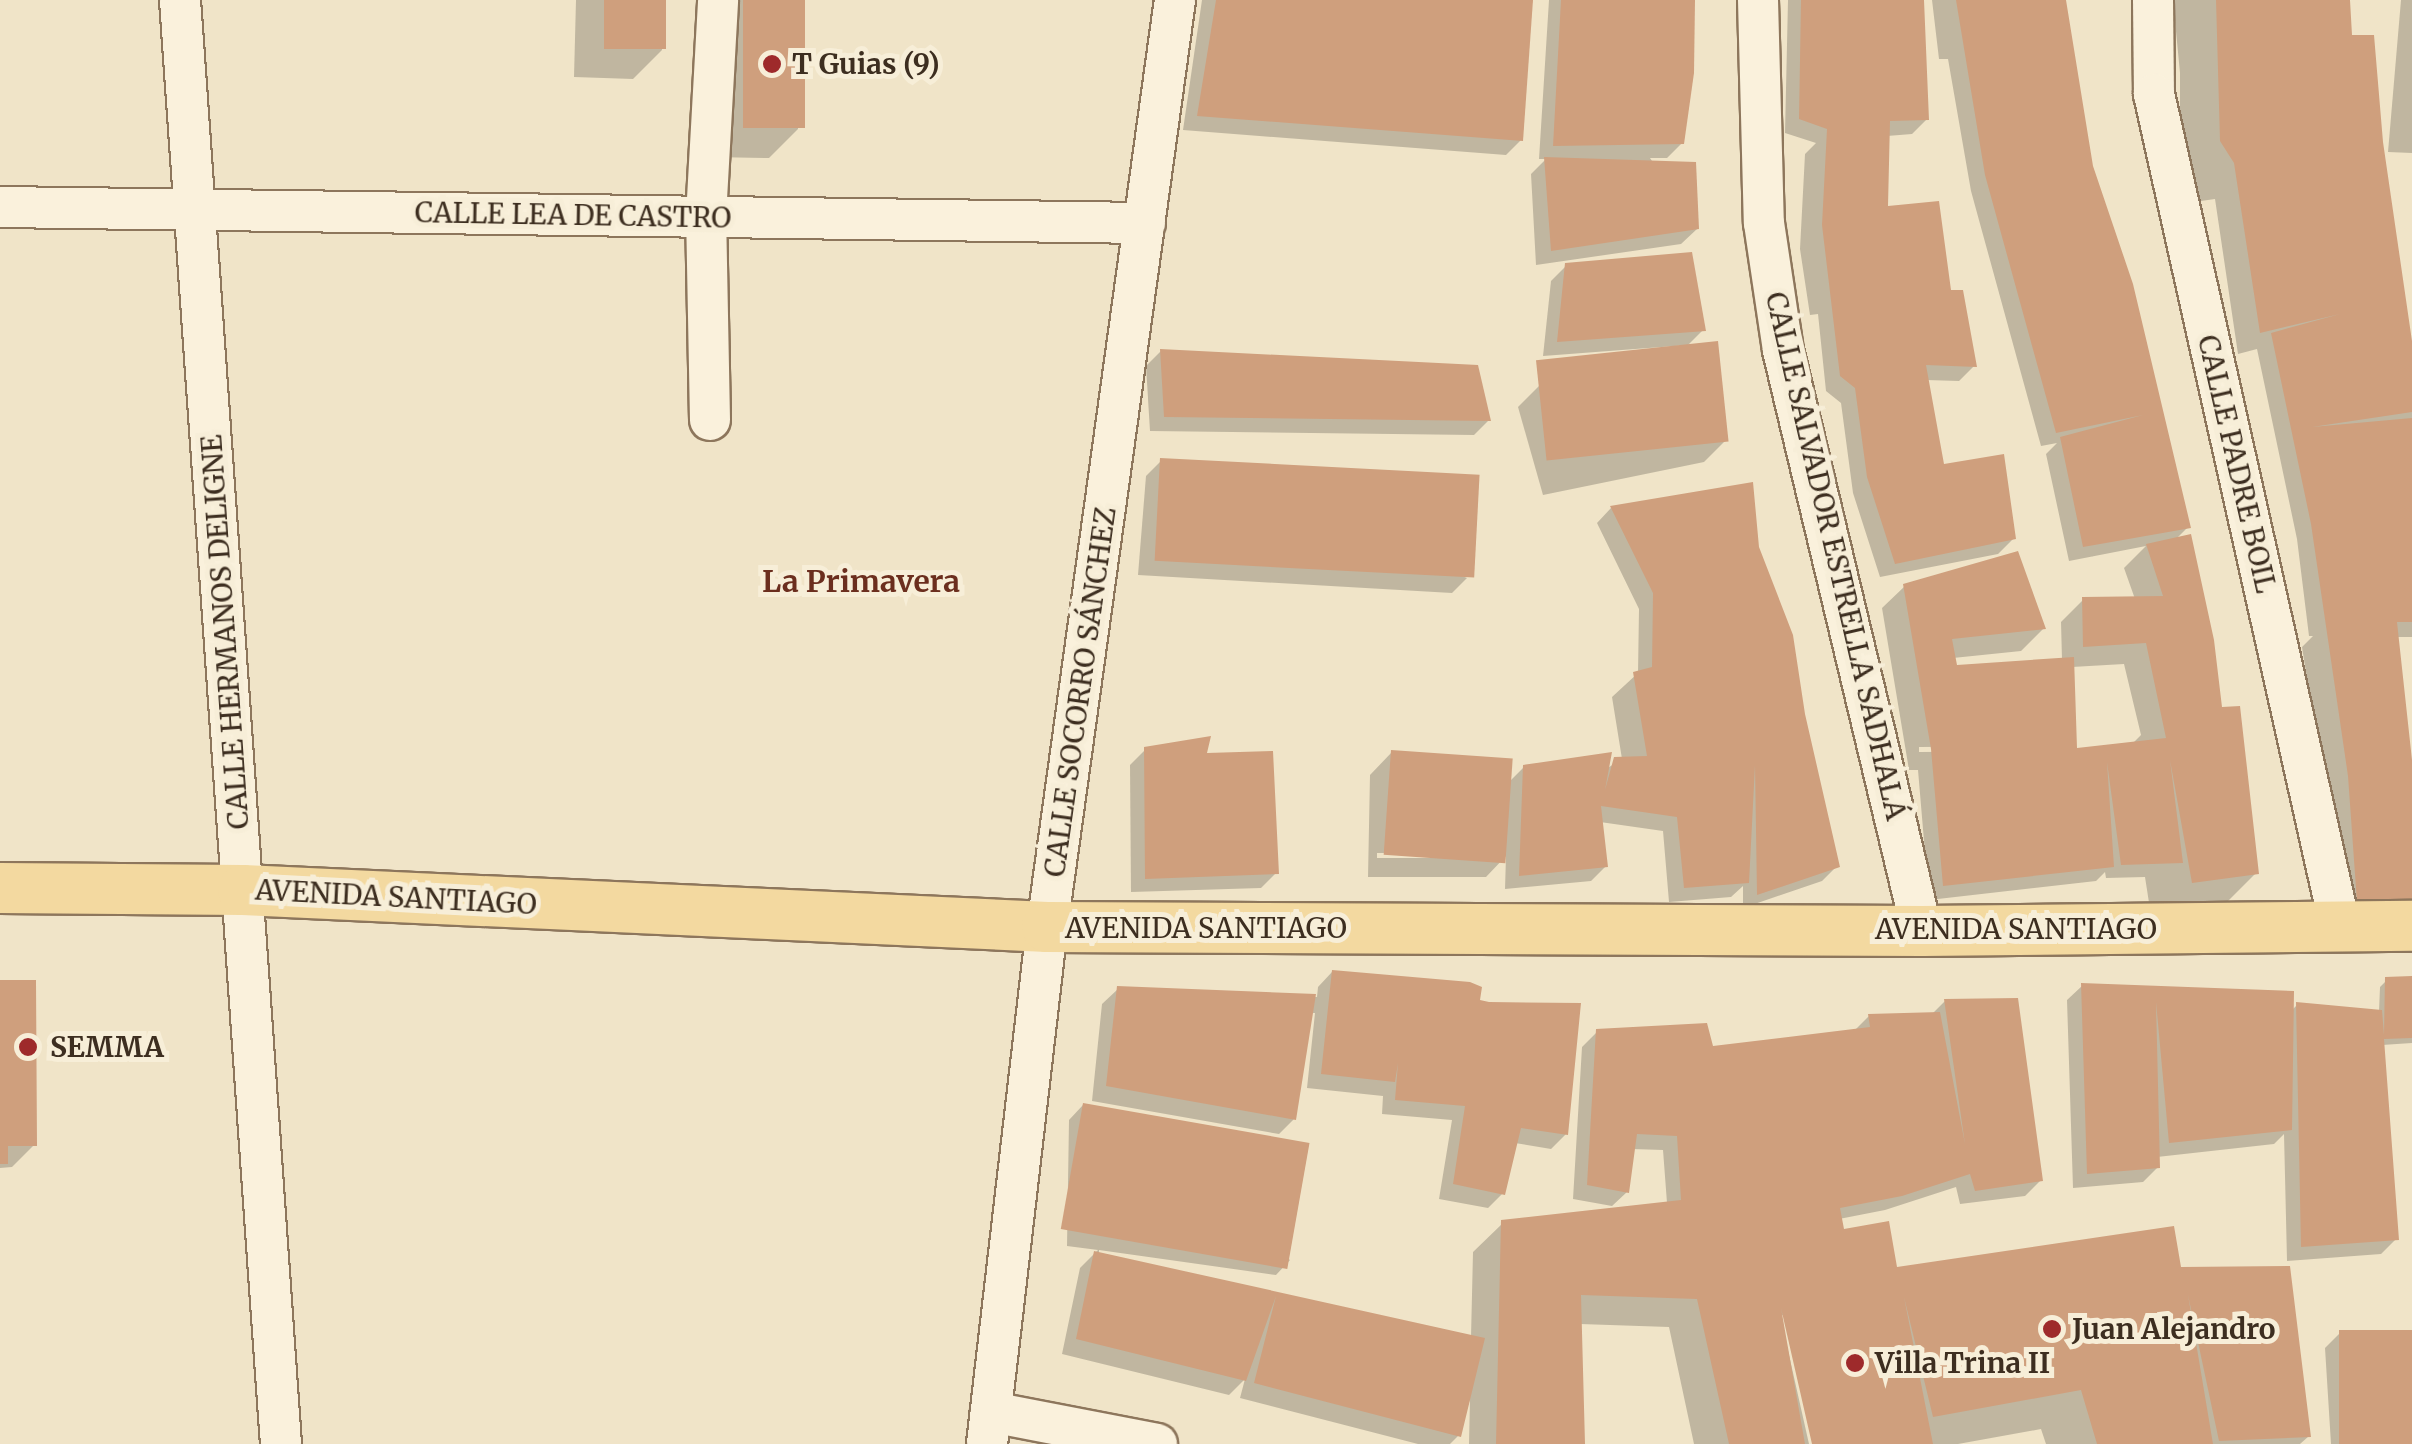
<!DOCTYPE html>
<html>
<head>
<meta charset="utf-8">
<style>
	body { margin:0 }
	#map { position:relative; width:2412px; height:1444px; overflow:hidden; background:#f0e4c8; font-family:Merriweather,serif }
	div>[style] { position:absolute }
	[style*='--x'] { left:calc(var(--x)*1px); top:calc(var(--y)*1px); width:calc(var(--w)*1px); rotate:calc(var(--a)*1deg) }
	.shadow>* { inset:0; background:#0003 }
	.building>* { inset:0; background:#cf9f7d; transform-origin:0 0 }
	.roads { filter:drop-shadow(2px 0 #8d765c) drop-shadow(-2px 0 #8d765c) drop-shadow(0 2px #8d765c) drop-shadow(0 -2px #8d765c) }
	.minor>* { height:40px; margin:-20px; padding:0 20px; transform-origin:20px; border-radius:20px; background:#faf1dc }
	.major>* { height:50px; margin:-25px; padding:0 25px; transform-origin:25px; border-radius:25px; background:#f3d9a0 }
	.dots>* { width:28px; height:28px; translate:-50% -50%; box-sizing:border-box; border:5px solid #f7eed8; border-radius:50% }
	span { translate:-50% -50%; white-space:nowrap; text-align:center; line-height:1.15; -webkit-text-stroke:10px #f7eed8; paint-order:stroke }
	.poi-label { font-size:28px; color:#3d2e20; font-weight:700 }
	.left { translate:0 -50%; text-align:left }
	.street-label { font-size:28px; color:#3d2e20 }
	.neighbourhood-label { font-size:30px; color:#6b2e1e; font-weight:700 }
</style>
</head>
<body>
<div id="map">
	<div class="shadow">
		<div style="clip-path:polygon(576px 0,663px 0,662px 50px,633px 79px,574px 77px)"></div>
		<div style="clip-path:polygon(720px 0,802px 0,798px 129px,769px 158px,711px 157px)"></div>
		<div style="clip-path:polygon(1202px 0,1531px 0,1521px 140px,1506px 155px,1183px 130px)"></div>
		<div style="clip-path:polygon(1549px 0,1693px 0,1682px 143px,1667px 158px,1650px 158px,1697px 229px,1681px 244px,1536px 265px,1531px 174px,1546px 159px,1539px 159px)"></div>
		<div style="clip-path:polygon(1788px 0,1921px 0,1927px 119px,1912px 134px,1887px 136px,1885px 208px,1948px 289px,1974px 366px,1959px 381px,1926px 380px,1942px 467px,2013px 539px,1998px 554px,1880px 577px,1853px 493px,1841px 403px,1826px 391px,1818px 314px,1810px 315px,1800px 249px,1805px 154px,1816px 143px,1785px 133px)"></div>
		<div style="clip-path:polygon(evenodd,1932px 0,2063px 0,2091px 166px,2188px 527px,2175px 540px,2219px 706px,2256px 873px,2216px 913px,2152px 922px,2145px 877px,2106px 878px,2105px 872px,2096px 881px,1929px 900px,1918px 770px,1909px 770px,1882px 608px,1905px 586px,2043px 629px,2021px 651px,1953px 658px,1955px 668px,2062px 660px,2061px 622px,2083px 600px,2135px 599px,2124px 568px,2146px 546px,2069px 561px,2046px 454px,2057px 443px,2041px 446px,1971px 191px,1948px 59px,1939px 59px,1932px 0,2124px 664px,2141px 735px,2132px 744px,2075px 749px,2072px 667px,2124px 664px,1932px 0,2055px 746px,2055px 751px,1919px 752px,1919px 747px,2055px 746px)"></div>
		<div style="clip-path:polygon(2173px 0,2348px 0,2349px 37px,2380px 143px,2412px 355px,2412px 637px,2396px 637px,2412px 785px,2412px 914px,2343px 916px,2334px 799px,2326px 798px,2302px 647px,2313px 636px,2309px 636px,2297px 539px,2257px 349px,2238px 354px,2215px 199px,2194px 202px,2180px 182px,2180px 73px)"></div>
		<div style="clip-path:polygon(2401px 0,2412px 0,2412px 153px,2388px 152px)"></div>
		<div style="clip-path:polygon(1566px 266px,1703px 330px,1688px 345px,1543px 356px,1551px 281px)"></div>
		<div style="clip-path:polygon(1161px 351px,1488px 421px,1474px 435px,1150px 431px,1146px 366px)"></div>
		<div style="clip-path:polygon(1541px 384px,1726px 440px,1704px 462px,1543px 495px,1518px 407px)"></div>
		<div style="clip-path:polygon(1161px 461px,1467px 578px,1452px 593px,1138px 575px,1146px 476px)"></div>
		<div style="clip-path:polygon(evenodd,1611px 508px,1756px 547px,1809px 734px,1837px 866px,1822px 881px,1743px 908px,1743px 886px,1731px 897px,1669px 902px,1663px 831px,1600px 822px,1606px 866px,1591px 881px,1505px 889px,1506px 856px,1486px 877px,1368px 877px,1370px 775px,1392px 752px,1510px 781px,1524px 767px,1606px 769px,1622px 759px,1612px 697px,1638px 673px,1639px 609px,1597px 523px,1611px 508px,1377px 853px,1490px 853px,1490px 858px,1377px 858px,1377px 853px)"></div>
		<div style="clip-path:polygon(1145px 750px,1203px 756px,1276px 873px,1261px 888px,1131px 892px,1130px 765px)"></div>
		<div style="clip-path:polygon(1332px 972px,1477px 1001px,1566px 1134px,1551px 1149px,1515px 1143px,1503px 1193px,1488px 1208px,1439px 1199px,1452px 1120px,1382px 1114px,1383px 1096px,1307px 1088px,1315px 1013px,1311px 1013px,1294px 1119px,1279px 1134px,1092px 1101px,1102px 1004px,1118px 989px,1317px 997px,1318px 987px)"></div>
		<div style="clip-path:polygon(2412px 978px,2412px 1043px,2382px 1045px,2396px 1239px,2381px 1254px,2287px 1261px,2284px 1134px,2274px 1144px,2157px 1157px,2158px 1167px,2143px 1182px,2073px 1188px,2067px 1000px,2082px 986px,2291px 1011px,2297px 1005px,2379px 1012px,2380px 987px,2387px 980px)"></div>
		<div style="clip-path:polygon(0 982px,34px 1145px,12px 1167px,0 1168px)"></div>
		<div style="clip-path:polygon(1945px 1001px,2040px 1181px,2025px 1196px,1960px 1204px,1956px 1187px,1885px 1210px,1839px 1219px,1842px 1232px,1895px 1268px,2179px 1272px,2309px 1436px,2300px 1444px,2046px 1444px,2041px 1429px,1958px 1444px,1814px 1444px,1785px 1315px,1780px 1315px,1809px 1444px,1694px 1444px,1669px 1327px,1580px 1324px,1583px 1444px,1469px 1444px,1470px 1399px,1458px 1436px,1450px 1444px,1418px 1444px,1240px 1398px,1245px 1379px,1229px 1395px,1062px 1354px,1080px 1268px,1098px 1250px,1067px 1246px,1069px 1120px,1083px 1105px,1290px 1260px,1276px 1275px,1099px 1250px,1099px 1254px,1471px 1337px,1473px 1252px,1503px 1223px,1667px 1203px,1663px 1150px,1632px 1149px,1627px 1192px,1612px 1206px,1573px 1199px,1582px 1047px,1597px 1032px,1712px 1049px,1853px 1032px,1869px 1016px,1932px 1014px)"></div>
		<div style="clip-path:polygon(2412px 1332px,2412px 1444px,2331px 1444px,2325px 1348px,2340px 1333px)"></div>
	</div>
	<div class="building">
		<div style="left:604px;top:0;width:62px;height:49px"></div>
		<div style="left:743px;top:0;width:62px;height:128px"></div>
		<div style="clip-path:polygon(1216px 0,1533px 0,1523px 141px,1197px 116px)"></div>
		<div style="clip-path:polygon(1561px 0,1695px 0,1694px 73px,1684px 144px,1553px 146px)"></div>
		<div style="clip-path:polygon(1801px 0,1924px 0,1929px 120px,1890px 121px,1888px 206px,1939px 201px,1951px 290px,1963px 290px,1977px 367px,1926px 365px,1944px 464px,2004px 454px,2016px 539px,1895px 564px,1867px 477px,1855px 388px,1840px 376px,1822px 225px,1827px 129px,1799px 119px)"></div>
		<div style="clip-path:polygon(1956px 0,2066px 0,2093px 166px,2133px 284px,2191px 528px,2083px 547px,2060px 437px,2143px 415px,2056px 433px,1985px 175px)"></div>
		<div style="clip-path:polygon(2216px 0,2350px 0,2352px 35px,2374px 35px,2383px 142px,2412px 341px,2412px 412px,2312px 427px,2412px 418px,2412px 622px,2397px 622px,2412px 760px,2412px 900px,2357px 902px,2348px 776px,2311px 524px,2271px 333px,2340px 314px,2260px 333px,2234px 163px,2220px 141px)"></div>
		<div style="clip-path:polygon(1544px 157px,1696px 162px,1699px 229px,1551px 251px)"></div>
		<div style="clip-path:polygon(1692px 252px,1706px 331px,1557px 342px,1565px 263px)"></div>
		<div style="left:1718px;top:341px;width:101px;height:183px;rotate:84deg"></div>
		<div style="clip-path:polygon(1160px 349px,1478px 365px,1491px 421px,1164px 417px)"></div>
		<div style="left:1160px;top:458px;width:320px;height:103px;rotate:3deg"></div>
		<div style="clip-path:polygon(1753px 482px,1759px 547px,1793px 635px,1805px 714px,1840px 867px,1757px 895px,1755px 765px,1749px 883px,1684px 888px,1677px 817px,1601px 806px,1608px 867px,1519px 876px,1523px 765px,1612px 752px,1605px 790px,1614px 757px,1647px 756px,1633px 672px,1652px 667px,1653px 593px,1610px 506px)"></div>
		<div style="clip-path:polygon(2191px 534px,2214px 640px,2222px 707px,2240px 706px,2259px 874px,2192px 883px,2170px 760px,2183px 863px,2121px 865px,2107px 762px,2114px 867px,1943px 886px,1931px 749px,1903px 584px,2018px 551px,2046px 629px,1952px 639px,1957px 665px,2074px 657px,2077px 748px,2166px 738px,2146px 643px,2083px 647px,2082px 597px,2163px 596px,2146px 544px)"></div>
		<div style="clip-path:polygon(1211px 736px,1207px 753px,1273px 751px,1279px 874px,1145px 879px,1144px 747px)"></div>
		<div style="left:1391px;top:750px;width:122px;height:105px;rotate:4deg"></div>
		<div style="clip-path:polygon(1332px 970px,1470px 982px,1482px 987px,1480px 1000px,1489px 1002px,1581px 1003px,1568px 1135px,1521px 1128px,1505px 1195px,1453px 1184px,1465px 1106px,1395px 1100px,1398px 1063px,1395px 1082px,1321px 1074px)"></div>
		<div style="clip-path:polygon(2412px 976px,2412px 1038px,2384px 1039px,2399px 1240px,2301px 1247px,2296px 1002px,2382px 1010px,2384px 1035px,2385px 977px)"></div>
		<div style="clip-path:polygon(0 980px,36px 980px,37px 1146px,8px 1146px,8px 1164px,0 1164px)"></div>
		<div style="clip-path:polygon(2081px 983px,2294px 991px,2292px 1130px,2169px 1143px,2156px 1002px,2160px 1168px,2087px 1174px)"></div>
		<div style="clip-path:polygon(1117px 986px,1316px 994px,1296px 1120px,1106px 1086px)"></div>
		<div style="clip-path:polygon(2018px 998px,2043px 1181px,1975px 1191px,1970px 1174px,1902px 1196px,1840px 1208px,1844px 1229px,1889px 1221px,1897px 1267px,2174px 1226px,2181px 1267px,2290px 1266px,2311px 1437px,2219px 1441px,2188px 1295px,2213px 1444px,2097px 1444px,2081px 1390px,1933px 1417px,1904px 1297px,1933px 1444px,1812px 1444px,1781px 1308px,1805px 1444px,1729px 1444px,1697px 1299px,1581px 1295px,1585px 1444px,1496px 1444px,1501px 1220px,1681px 1200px,1677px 1136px,1637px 1134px,1629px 1193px,1587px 1185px,1596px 1029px,1707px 1023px,1713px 1046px,1870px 1027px,1868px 1014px,1940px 1012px,1965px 1144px,1944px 999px)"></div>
		<div style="left:1083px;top:1103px;width:230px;height:128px;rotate:10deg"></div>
		<div style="clip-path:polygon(1094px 1251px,1485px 1338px,1461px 1437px,1254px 1383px,1276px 1296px,1246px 1381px,1076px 1339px)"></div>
		<div style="left:2412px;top:1330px;width:114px;height:73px;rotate:90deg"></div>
	</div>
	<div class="roads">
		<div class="minor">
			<div style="--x:180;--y:0;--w:1448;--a:86"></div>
			<div style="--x:1758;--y:0;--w:223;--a:88.5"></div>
			<div style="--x:1764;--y:223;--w:128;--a:81.5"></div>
			<div style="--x:1783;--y:350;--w:597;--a:76.55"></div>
			<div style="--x:2153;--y:0;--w:94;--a:89.4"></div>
			<div style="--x:2154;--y:94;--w:853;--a:77.4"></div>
			<div style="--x:0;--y:207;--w:1145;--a:0.8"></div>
			<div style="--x:710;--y:420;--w:203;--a:-91.1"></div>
			<div style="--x:706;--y:217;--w:217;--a:-86.8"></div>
			<div style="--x:991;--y:1412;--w:169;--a:10.9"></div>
			<div style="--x:987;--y:1444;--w:520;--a:-83.38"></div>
			<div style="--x:1047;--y:927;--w:936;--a:-82.14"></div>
		</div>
		<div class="major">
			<div style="--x:0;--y:888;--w:243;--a:0.5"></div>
			<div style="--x:243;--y:890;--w:805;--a:2.63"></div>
			<div style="--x:1047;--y:927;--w:875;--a:0.26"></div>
			<div style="--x:1922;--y:931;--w:490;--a:-0.6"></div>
		</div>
	</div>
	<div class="dots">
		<div style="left:772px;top:64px;background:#9e2a2b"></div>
		<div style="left:28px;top:1047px;background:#9e2a2b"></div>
		<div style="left:2052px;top:1329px;background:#9e2a2b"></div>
		<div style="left:1855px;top:1363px;background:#9e2a2b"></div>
	</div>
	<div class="poi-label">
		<span class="left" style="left:792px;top:64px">T Guias (9)</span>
		<span class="left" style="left:50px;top:1047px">SEMMA</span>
		<span class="left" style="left:2072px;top:1329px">Juan Alejandro</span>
		<span class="left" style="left:1875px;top:1363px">Villa Trina II</span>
	</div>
	<div class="street-label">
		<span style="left:573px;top:215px;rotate:1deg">CALLE LEA DE CASTRO</span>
		<span style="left:2237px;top:464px;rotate:77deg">CALLE PADRE BOIL</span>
		<span style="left:1836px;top:556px;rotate:77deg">CALLE SALVADOR ESTRELLA SADHALÁ</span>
		<span style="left:225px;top:632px;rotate:-94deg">CALLE HERMANOS DELIGNE</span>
		<span style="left:1080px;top:692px;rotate:-82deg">CALLE SOCORRO SÁNCHEZ</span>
		<span style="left:396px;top:897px;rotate:3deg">AVENIDA SANTIAGO</span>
		<span style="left:1206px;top:928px">AVENIDA SANTIAGO</span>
		<span style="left:2016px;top:929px">AVENIDA SANTIAGO</span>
	</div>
	<div class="neighbourhood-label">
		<span style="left:861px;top:581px">La Primavera</span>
	</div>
</div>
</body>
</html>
